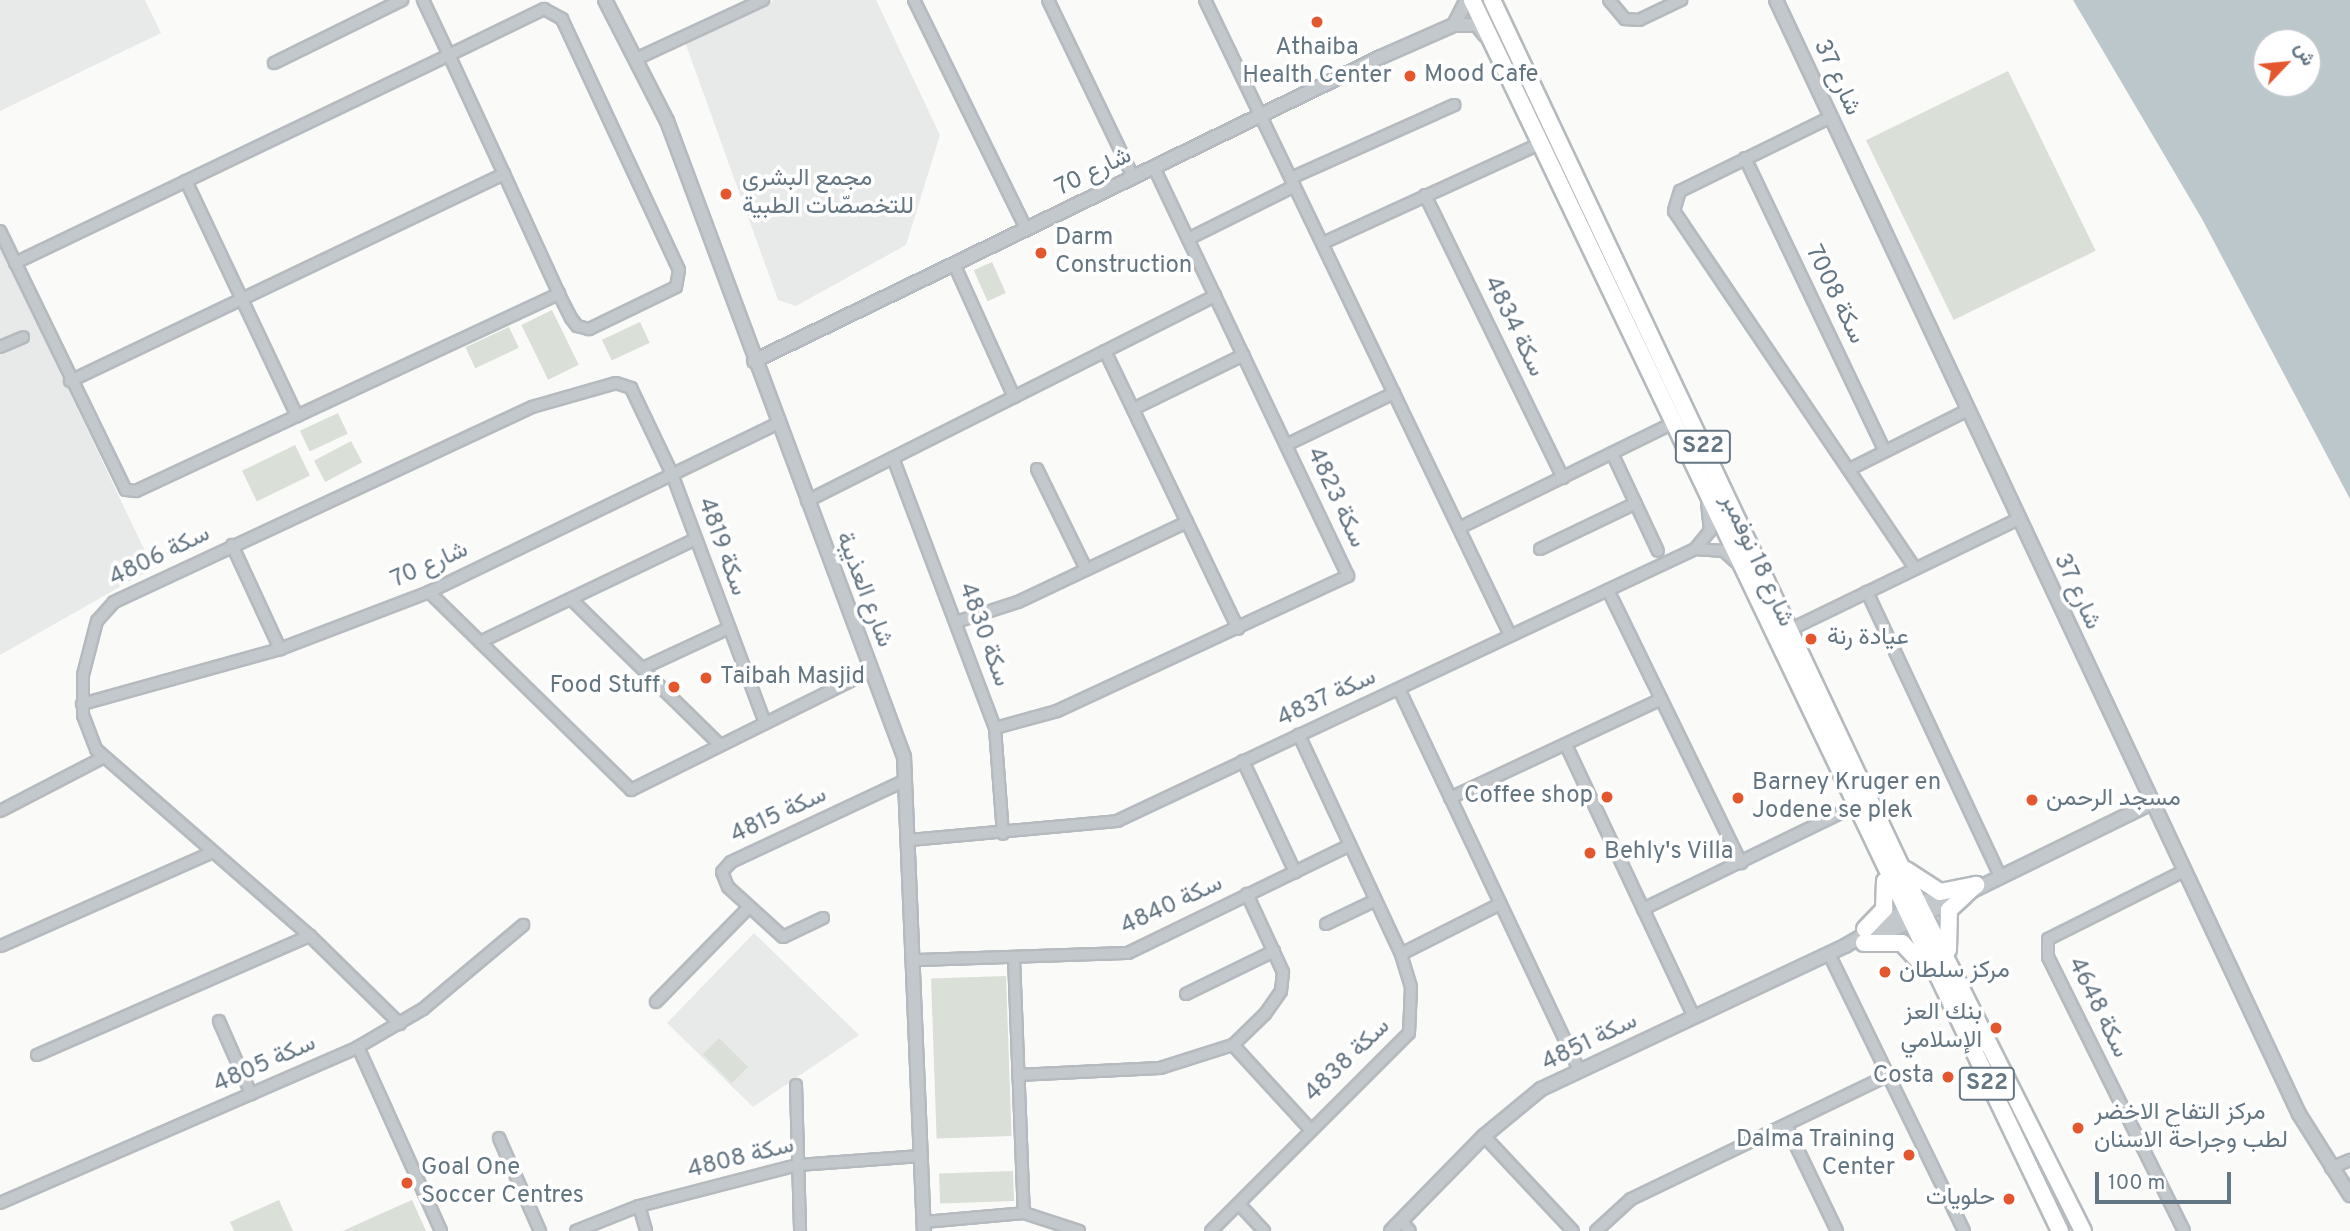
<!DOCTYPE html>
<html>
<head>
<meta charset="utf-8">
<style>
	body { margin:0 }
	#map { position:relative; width:2350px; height:1231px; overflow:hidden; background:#fafaf8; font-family:Overpass,Vazirmatn,sans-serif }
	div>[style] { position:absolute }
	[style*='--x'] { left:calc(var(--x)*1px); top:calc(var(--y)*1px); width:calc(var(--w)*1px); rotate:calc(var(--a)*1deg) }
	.built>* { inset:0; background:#e8e9e9 }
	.green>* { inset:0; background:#dadfd7; transform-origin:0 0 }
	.water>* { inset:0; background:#bbc7cb }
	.roads { filter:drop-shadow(2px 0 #b5babe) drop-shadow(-2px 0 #b5babe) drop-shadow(0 2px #b5babe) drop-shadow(0 -2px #b5babe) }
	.minor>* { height:10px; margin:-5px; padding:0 5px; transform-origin:5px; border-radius:5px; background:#c3c8cc }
	.tertiary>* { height:12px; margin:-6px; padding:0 6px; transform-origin:6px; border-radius:6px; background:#c3c8cc }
	.primary>* { height:16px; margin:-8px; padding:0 8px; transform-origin:8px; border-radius:8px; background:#fff }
	.dots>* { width:19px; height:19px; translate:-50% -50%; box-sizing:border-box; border:4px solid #fff; border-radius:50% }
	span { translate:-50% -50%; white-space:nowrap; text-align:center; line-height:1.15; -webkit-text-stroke:7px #fff; paint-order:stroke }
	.shield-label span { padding:2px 5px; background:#fff; border:2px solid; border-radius:5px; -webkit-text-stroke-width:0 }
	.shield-label { font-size:23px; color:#657683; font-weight:700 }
	.poi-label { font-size:24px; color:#657683 }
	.left { translate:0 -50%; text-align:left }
	.right { translate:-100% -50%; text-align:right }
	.street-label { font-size:24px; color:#657683 }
	.north { position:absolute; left:2252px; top:28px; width:70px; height:70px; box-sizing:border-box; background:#fff; border:2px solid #c1c8cd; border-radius:50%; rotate:64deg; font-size:19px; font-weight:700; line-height:28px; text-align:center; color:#657683 }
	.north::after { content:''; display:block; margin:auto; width:24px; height:32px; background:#e4572e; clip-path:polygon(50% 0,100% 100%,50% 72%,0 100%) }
	.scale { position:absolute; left:2095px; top:1172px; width:136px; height:32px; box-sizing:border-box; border:4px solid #657683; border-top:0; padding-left:9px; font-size:21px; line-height:24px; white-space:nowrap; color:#657683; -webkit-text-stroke:5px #fff; paint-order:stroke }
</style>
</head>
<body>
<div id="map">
	<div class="built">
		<div style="clip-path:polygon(0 0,145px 0,161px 33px,0 111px)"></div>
		<div style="clip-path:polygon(774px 0,876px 0,940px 135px,906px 245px,796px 306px,778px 300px,685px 42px)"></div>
		<div style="clip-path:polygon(0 246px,153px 568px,0 655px)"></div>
		<div style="clip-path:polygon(754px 933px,859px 1035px,753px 1107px,667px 1023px)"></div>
	</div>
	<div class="green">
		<div style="left:2008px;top:71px;width:200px;height:158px;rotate:64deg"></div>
		<div style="left:992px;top:262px;width:34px;height:20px;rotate:66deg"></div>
		<div style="left:552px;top:310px;width:61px;height:34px;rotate:64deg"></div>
		<div style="left:640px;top:322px;width:23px;height:42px;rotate:65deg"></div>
		<div style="left:509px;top:327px;width:23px;height:48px;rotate:65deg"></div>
		<div style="left:338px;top:413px;width:23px;height:42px;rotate:65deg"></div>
		<div style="left:351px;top:441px;width:24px;height:42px;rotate:62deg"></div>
		<div style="left:295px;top:445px;width:34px;height:59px;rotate:64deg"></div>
		<div style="left:1006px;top:976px;width:160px;height:75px;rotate:88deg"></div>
		<div style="left:719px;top:1038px;width:41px;height:23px;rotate:45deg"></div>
		<div style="left:1013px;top:1171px;width:30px;height:74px;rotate:88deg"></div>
		<div style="clip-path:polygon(279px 1200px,293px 1231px,234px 1231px,230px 1222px)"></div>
		<div style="clip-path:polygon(412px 1200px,426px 1231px,343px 1231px,378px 1215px)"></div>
	</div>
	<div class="water">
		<div style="clip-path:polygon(evenodd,2073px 0,2350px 0,2350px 499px,2202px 219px,2073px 0,2308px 42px,2308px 84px,2266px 84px,2266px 42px,2308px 42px)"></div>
	</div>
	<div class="roads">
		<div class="minor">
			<div style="--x:914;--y:0;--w:255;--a:63.9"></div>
			<div style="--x:1048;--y:0;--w:196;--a:64.3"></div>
			<div style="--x:1205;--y:0;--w:704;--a:64.34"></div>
			<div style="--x:1609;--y:0;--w:25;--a:50"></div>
			<div style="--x:1625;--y:19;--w:14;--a:4"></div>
			<div style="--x:1639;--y:20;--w:47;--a:-25.5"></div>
			<div style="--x:638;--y:58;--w:138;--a:-24.9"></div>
			<div style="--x:274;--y:63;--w:143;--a:-26.2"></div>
			<div style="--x:1831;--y:117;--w:168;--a:153.9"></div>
			<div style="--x:1680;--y:191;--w:21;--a:107"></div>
			<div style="--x:1674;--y:211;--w:431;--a:56"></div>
			<div style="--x:1745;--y:158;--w:325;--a:64.5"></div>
			<div style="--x:1291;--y:178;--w:179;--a:-24.1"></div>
			<div style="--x:186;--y:181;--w:260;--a:64.7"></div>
			<div style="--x:1425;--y:195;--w:315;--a:64"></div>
			<div style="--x:0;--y:231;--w:288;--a:64.1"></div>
			<div style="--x:126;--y:490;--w:10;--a:6"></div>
			<div style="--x:136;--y:491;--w:467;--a:-25"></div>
			<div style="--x:1188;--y:239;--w:119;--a:-26.4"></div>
			<div style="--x:1323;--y:243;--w:240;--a:-24.6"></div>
			<div style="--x:15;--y:263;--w:190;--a:-25.6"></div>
			<div style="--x:186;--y:181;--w:292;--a:-25.6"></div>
			<div style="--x:449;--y:55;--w:106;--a:-25.8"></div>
			<div style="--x:544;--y:9;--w:21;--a:29"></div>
			<div style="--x:562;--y:19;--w:277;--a:65"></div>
			<div style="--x:679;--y:270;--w:17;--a:100"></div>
			<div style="--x:676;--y:287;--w:97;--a:154.2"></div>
			<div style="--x:589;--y:329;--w:12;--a:-166"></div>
			<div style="--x:577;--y:326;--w:10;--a:-127"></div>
			<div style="--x:571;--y:318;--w:27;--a:-117"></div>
			<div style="--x:559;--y:294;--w:132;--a:-114.6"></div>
			<div style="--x:504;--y:174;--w:131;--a:-114.8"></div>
			<div style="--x:449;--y:55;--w:61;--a:-115.3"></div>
			<div style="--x:954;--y:264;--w:146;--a:65.7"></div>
			<div style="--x:0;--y:347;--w:25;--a:-23"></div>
			<div style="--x:1105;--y:351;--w:308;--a:64.4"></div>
			<div style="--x:70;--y:381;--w:481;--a:-25.5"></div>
			<div style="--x:1133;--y:409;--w:123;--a:-26.1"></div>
			<div style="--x:1286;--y:445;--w:120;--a:-25.7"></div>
			<div style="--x:1612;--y:453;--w:108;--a:64.9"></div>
			<div style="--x:893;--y:458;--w:289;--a:69.3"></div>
			<div style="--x:995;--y:728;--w:106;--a:85.7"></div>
			<div style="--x:1037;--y:469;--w:111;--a:63.9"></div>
			<div style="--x:1850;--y:469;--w:132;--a:-26.6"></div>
			<div style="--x:807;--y:501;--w:457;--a:-26.7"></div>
			<div style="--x:1459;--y:528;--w:238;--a:-26.1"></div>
			<div style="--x:232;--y:545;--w:115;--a:65.2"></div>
			<div style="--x:1696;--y:548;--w:22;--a:-51"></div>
			<div style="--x:1710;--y:531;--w:28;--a:-96"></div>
			<div style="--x:1540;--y:549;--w:106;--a:-25.6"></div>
			<div style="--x:1608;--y:590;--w:304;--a:64"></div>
			<div style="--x:429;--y:592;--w:283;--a:44.4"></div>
			<div style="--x:631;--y:790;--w:268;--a:-26.4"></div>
			<div style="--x:1867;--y:592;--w:311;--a:64.9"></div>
			<div style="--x:571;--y:599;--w:209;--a:44.4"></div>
			<div style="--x:956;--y:622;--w:65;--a:-17.9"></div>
			<div style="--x:1018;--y:602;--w:187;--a:-25.3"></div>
			<div style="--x:1789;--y:630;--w:255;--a:-25.8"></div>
			<div style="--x:480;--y:642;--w:239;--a:-25.5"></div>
			<div style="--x:643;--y:668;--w:95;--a:-24.9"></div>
			<div style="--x:1399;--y:689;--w:420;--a:64.7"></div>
			<div style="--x:82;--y:704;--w:205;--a:-15.5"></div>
			<div style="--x:280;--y:649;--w:160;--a:-20.9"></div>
			<div style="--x:429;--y:592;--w:388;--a:-25.8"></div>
			<div style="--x:995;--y:728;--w:64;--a:-15.3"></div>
			<div style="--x:1057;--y:711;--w:321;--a:-24.9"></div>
			<div style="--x:1348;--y:576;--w:453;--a:-115.4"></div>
			<div style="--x:1566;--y:745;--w:301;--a:64.8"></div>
			<div style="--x:1243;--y:761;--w:123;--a:64.9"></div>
			<div style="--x:1450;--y:798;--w:233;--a:-25.1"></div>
			<div style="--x:0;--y:811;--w:117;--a:-27.4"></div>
			<div style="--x:909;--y:840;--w:209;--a:-5.2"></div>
			<div style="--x:1117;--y:821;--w:639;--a:-25.2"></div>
			<div style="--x:1695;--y:549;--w:29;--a:4"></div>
			<div style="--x:1724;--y:551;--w:16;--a:43"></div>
			<div style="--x:2184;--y:871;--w:152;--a:153.4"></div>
			<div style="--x:2048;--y:939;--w:18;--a:90"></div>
			<div style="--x:2048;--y:957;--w:306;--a:63.6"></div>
			<div style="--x:1643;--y:909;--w:233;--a:-25.9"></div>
			<div style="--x:823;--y:918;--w:44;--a:154.6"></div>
			<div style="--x:783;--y:937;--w:74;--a:-137.7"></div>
			<div style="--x:728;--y:887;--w:16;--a:-112"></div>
			<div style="--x:722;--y:872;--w:13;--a:-48"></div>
			<div style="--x:731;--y:862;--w:193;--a:-25.1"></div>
			<div style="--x:1326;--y:924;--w:55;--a:-25.6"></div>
			<div style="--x:1;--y:946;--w:230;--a:-23.9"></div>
			<div style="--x:1401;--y:954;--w:111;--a:-26.8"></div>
			<div style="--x:1829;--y:954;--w:308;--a:64"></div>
			<div style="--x:1014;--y:958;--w:255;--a:87.8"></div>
			<div style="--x:916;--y:960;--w:212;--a:-1.9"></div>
			<div style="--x:1128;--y:953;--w:247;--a:-25.9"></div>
			<div style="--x:1186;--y:994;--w:98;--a:-26"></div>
			<div style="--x:656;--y:1002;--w:133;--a:-45.6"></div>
			<div style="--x:219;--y:1021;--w:80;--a:66.3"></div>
			<div style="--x:400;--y:1024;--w:126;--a:-135.6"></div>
			<div style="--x:310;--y:936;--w:284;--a:-138.9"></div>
			<div style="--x:96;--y:749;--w:36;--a:-111"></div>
			<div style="--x:83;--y:715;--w:40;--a:-90"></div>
			<div style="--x:83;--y:675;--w:56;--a:-75.5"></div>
			<div style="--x:97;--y:621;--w:25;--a:-48"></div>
			<div style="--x:114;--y:602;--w:461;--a:-25"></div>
			<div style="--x:532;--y:407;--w:87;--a:-15.9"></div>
			<div style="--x:616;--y:383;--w:16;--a:18"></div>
			<div style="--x:631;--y:388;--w:95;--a:64.5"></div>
			<div style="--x:672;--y:474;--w:266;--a:69.5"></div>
			<div style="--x:1233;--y:1045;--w:113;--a:47.5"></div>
			<div style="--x:358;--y:1047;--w:202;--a:65.7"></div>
			<div style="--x:37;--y:1055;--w:298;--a:-23.6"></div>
			<div style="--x:1018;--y:1075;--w:142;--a:-2.8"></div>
			<div style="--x:1160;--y:1068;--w:77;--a:-17.5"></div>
			<div style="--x:1233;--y:1045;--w:45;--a:-44.1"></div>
			<div style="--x:1265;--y:1014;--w:28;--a:-55"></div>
			<div style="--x:1281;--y:991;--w:19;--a:-84"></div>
			<div style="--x:1283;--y:972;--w:86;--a:-114.8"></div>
			<div style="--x:796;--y:1085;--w:146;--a:88.4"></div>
			<div style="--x:1786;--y:1125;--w:118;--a:64.3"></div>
			<div style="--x:1484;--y:1136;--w:130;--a:46.9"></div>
			<div style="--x:499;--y:1138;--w:102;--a:66.2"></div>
			<div style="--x:2331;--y:1168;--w:21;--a:-23"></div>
			<div style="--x:0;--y:1203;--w:391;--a:-23.5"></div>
			<div style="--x:358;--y:1047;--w:75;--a:-30.3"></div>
			<div style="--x:423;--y:1009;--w:131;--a:-40"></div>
			<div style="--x:1239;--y:1204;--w:37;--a:47"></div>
			<div style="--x:639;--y:1206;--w:26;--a:74"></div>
			<div style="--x:1401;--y:1221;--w:13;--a:48"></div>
			<div style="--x:924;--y:1222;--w:100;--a:-5.1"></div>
			<div style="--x:1024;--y:1213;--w:58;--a:18.1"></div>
			<div style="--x:576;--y:1231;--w:68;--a:-21.6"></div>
			<div style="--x:639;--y:1206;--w:164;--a:-14.5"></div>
			<div style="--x:798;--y:1165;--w:123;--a:-4.2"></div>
			<div style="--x:1211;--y:1231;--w:280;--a:-45"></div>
			<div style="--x:1409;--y:1033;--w:46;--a:-87.5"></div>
			<div style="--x:1411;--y:987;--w:34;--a:-107"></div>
			<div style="--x:1401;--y:954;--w:242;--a:-115"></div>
			<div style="--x:1596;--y:1231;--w:47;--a:-42.4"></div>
			<div style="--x:1631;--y:1199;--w:284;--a:-25.7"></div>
		</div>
		<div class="tertiary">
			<div style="--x:605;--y:0;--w:136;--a:62.9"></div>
			<div style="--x:667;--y:121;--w:679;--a:69.56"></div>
			<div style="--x:904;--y:757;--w:474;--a:87.6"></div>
			<div style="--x:1776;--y:0;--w:1231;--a:64.85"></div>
			<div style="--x:2299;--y:1114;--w:96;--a:57.8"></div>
			<div style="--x:1454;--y:25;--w:28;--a:-63"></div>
			<div style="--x:754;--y:361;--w:697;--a:-25.87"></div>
			<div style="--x:1381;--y:57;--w:80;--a:-23.7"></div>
			<div style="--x:1454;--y:25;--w:23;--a:0"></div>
			<div style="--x:1477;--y:25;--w:13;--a:51"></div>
			<div style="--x:1870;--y:941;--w:314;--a:-26.1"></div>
			<div style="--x:1391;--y:1231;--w:133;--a:-45.6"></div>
			<div style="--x:1484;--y:1136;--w:74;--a:-39.5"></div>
			<div style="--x:1541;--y:1089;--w:336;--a:-25.2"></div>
			<div style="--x:1845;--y:946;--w:85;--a:-30.5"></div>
			<div style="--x:1918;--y:903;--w:32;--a:-16"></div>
		</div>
		<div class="primary">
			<div style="--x:1472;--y:0;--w:1364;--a:64.47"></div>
			<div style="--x:1492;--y:0;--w:998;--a:64.74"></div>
			<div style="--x:1918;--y:903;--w:367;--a:63.3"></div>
			<div style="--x:1906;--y:870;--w:40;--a:32.9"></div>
			<div style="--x:1940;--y:892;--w:37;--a:-11"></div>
			<div style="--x:1865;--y:929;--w:28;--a:-46"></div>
			<div style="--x:1884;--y:909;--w:28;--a:-88"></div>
			<div style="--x:1864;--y:943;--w:38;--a:0"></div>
			<div style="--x:1902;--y:943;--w:26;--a:47"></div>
			<div style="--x:1948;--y:950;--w:40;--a:-88.6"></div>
			<div style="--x:1949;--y:910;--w:37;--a:-43"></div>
		</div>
	</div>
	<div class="dots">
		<div style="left:1317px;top:22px;background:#e4572e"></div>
		<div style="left:1410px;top:76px;background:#e4572e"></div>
		<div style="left:726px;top:194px;background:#e4572e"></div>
		<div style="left:1041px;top:253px;background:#e4572e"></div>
		<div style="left:1811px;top:639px;background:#e4572e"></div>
		<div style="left:706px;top:678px;background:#e4572e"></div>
		<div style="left:674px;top:687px;background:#e4572e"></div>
		<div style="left:1607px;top:797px;background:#e4572e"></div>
		<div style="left:1738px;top:798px;background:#e4572e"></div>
		<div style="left:2032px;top:800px;background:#e4572e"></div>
		<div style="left:1590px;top:853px;background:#e4572e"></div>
		<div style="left:1885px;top:972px;background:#e4572e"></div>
		<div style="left:1996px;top:1028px;background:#e4572e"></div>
		<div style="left:1948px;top:1077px;background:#e4572e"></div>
		<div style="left:2078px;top:1128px;background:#e4572e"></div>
		<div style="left:1909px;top:1155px;background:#e4572e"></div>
		<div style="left:407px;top:1183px;background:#e4572e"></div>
		<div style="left:2009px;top:1199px;background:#e4572e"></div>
	</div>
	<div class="shield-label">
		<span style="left:1703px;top:447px">S22</span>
		<span style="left:1987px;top:1084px">S22</span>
	</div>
	<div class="poi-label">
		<span style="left:1317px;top:63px">Athaiba<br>Health Center</span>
		<span class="left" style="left:1424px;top:76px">Mood Cafe</span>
		<span class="left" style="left:742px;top:194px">مجمع البشرى<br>للتخصصّات الطبية</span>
		<span class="left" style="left:1055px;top:253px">Darm<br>Construction</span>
		<span class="left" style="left:1827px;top:639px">عيادة رنة</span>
		<span class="left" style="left:720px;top:678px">Taibah Masjid</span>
		<span class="right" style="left:660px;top:687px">Food Stuff</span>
		<span class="left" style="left:1752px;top:798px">Barney Kruger en<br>Jodene se plek</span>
		<span class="right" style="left:1593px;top:797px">Coffee shop</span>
		<span class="left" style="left:2046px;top:800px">مسجد الرحمن</span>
		<span class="left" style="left:1604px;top:853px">Behly's Villa</span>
		<span class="left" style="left:1899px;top:972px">مركز سلطان</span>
		<span class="right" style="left:1982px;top:1028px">بنك العز<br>الإسلامي</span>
		<span class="right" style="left:1934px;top:1077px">Costa</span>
		<span class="left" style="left:2094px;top:1128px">مركز التفاح الاخضر<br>لطب وجراحة الاسنان</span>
		<span class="right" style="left:1895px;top:1155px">Dalma Training<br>Center</span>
		<span class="left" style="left:421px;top:1183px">Goal One<br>Soccer Centres</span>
		<span class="right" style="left:1995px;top:1199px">حلويات</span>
	</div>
	<div class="street-label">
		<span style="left:1836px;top:78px;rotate:65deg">شارع 37</span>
		<span style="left:1094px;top:173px;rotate:-26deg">شارع 70</span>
		<span style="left:1834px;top:295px;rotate:64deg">سكة 7008</span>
		<span style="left:1513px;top:327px;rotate:64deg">سكة 4834</span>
		<span style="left:1335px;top:498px;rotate:65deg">سكة 4823</span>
		<span style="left:721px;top:547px;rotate:70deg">سكة 4819</span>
		<span style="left:160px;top:557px;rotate:-26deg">سكة 4806</span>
		<span style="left:1756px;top:561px;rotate:65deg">شارع 18 نوفمبر</span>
		<span style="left:430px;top:566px;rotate:-24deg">شارع 70</span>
		<span style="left:863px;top:590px;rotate:69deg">شارع العذيبة</span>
		<span style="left:2076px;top:592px;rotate:65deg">شارع 37</span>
		<span style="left:983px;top:635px;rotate:70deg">سكة 4830</span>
		<span style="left:1327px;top:699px;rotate:-25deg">سكة 4837</span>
		<span style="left:779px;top:816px;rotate:-25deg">سكة 4815</span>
		<span style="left:1172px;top:906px;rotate:-25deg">سكة 4840</span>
		<span style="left:2097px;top:1008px;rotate:64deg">سكة 4648</span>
		<span style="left:1590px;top:1043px;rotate:-26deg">سكة 4851</span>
		<span style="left:1348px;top:1061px;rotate:-44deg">سكة 4838</span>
		<span style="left:265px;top:1065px;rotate:-24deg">سكة 4805</span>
		<span style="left:741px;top:1159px;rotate:-14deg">سكة 4808</span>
	</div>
	<div class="north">ش</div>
	<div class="scale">100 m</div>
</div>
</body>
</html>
